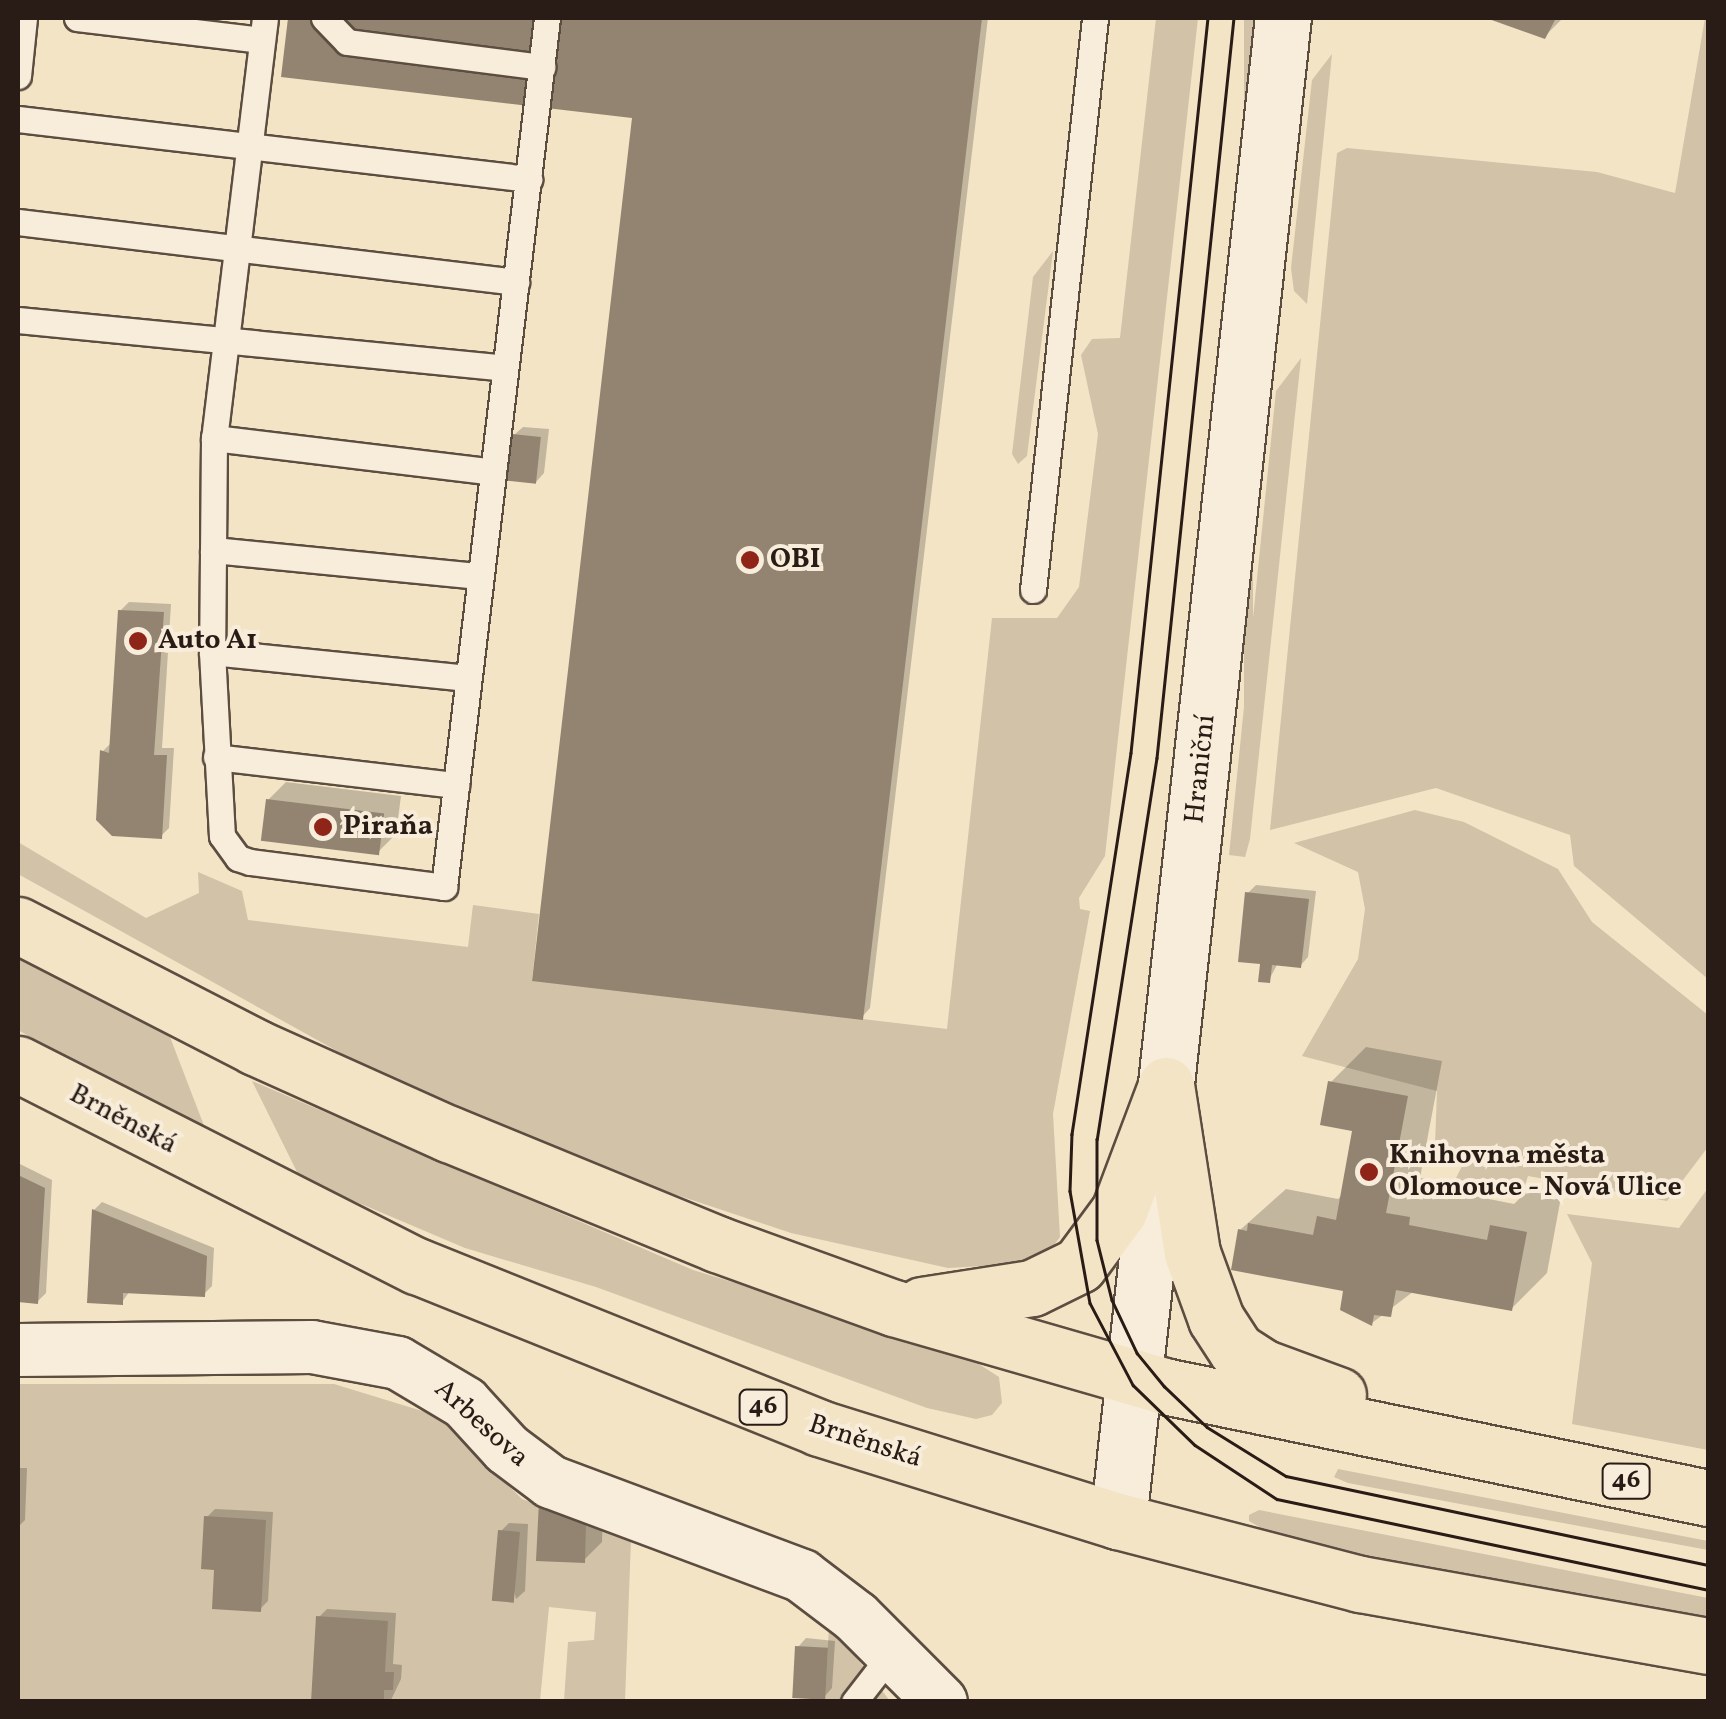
<!DOCTYPE html>
<html>
<head>
<meta charset="utf-8">
<style>
	body { margin:0 }
	#map { position:relative; width:1726px; height:1719px; overflow:hidden; background:#f3e4c6; font-family:Vollkorn,serif }
	div>[style] { position:absolute }
	[style*='--x'] { left:calc(var(--x)*1px); top:calc(var(--y)*1px); width:calc(var(--w)*1px); rotate:calc(var(--a)*1deg) }
	.green>* { inset:0; background:#d1c2a8; transform-origin:0 0 }
	.shadow>* { inset:0; background:#0003 }
	.building>* { inset:0; background:#928471; transform-origin:0 0 }
	.roads { filter:drop-shadow(2px 0 #5c4d41) drop-shadow(-2px 0 #5c4d41) drop-shadow(0 2px #5c4d41) drop-shadow(0 -2px #5c4d41) }
	.lane>* { height:25px; margin:-12.5px; padding:0 12.5px; transform-origin:12.5px; border-radius:12.5px; background:#f7edda }
	.street>* { height:52px; margin:-26px; padding:0 26px; transform-origin:26px; border-radius:26px; background:#f7edda }
	.secondary>* { height:55px; margin:-27.5px; padding:0 27.5px; transform-origin:27.5px; border-radius:27.5px; background:#f7edda }
	.primary>* { height:55px; margin:-27.5px; padding:0 27.5px; transform-origin:27.5px; border-radius:27.5px; background:#f3e4c6 }
	.tram>* { height:2.5px; margin:-1.25px; padding:0 1.25px; transform-origin:1.25px; border-radius:1.25px; background:#291b15 }
	.dots>* { width:28px; height:28px; translate:-50% -50%; box-sizing:border-box; border:5px solid #f7edda; border-radius:50% }
	span { translate:-50% -50%; white-space:nowrap; text-align:center; line-height:1.15; -webkit-text-stroke:8px #f7edda; paint-order:stroke }
	.shield-label span { padding:2px 8px; background:#f7edda; border:2px solid; border-radius:8px; -webkit-text-stroke-width:0 }
	.shield-label { font-size:25px; color:#291b15; font-weight:700 }
	.poi-label { font-size:28px; color:#291b15; font-weight:700 }
	.left { translate:0 -50%; text-align:left }
	.street-label { font-size:28px; color:#291b15 }
	.frame { position:absolute; inset:0; border:20px solid #291b15; pointer-events:none }
</style>
</head>
<body>
<div id="map">
	<div class="green">
		<div style="clip-path:polygon(1156px 18px,1198px 18px,1105px 856px,1079px 898px,1080px 909px,1090px 911px,1053px 1114px,1060px 1237px,1050px 1250px,1033px 1263px,948px 1268px,791px 1233px,590px 1166px,402px 1087px,18px 874px,18px 842px,146px 918px,199px 893px,198px 872px,242px 891px,248px 920px,468px 947px,473px 905px,539px 914px,532px 980px,947px 1029px,992px 618px,1057px 618px,1079px 587px,1098px 434px,1081px 355px,1092px 339px,1120px 338px)"></div>
		<div style="left:1244px;top:18px;width:9px;height:746px"></div>
		<div style="clip-path:polygon(1705px 18px,1708px 18px,1708px 979px,1574px 866px,1570px 835px,1436px 788px,1270px 830px,1337px 153px,1347px 148px,1597px 172px,1675px 193px)"></div>
		<div style="clip-path:polygon(1332px 54px,1307px 304px,1294px 291px,1291px 268px,1312px 80px)"></div>
		<div style="clip-path:polygon(1053px 251px,1027px 456px,1018px 464px,1012px 454px,1033px 277px)"></div>
		<div style="clip-path:polygon(1301px 358px,1250px 839px,1245px 857px,1229px 855px,1276px 391px)"></div>
		<div style="clip-path:polygon(1415px 810px,1464px 822px,1558px 869px,1592px 922px,1708px 1015px,1708px 1147px,1667px 1201px,1528px 1176px,1521px 1197px,1455px 1180px,1466px 1158px,1435px 1145px,1437px 1091px,1302px 1056px,1358px 959px,1365px 909px,1358px 872px,1294px 843px)"></div>
		<div style="clip-path:polygon(18px 957px,170px 1037px,208px 1136px,18px 1030px)"></div>
		<div style="clip-path:polygon(252px 1081px,693px 1270px,960px 1352px,999px 1377px,1002px 1403px,992px 1415px,976px 1419px,927px 1408px,596px 1287px,465px 1248px,300px 1178px)"></div>
		<div style="clip-path:polygon(1708px 1188px,1708px 1450px,1572px 1424px,1592px 1263px,1567px 1214px,1679px 1228px)"></div>
		<div style="clip-path:polygon(18px 1384px,334px 1384px,458px 1422px,465px 1443px,522px 1499px,631px 1539px,625px 1701px,564px 1701px,568px 1642px,594px 1640px,596px 1612px,549px 1607px,540px 1701px,18px 1702px)"></div>
		<div style="clip-path:polygon(1338px 1469px,1708px 1541px,1708px 1550px,1348px 1483px,1334px 1477px)"></div>
		<div style="clip-path:polygon(1259px 1510px,1708px 1598px,1708px 1622px,1607px 1609px,1277px 1537px,1249px 1521px,1249px 1515px)"></div>
		<div style="clip-path:polygon(829px 1626px,834px 1629px,890px 1701px,825px 1702px)"></div>
	</div>
	<div class="shadow">
		<div style="clip-path:polygon(290px 18px,988px 18px,870px 1008px,862px 1017px,635px 116px,283px 75px)"></div>
		<div style="clip-path:polygon(1501px 18px,1563px 18px,1545px 36px)"></div>
		<div style="clip-path:polygon(523px 427px,549px 429px,544px 473px,536px 482px,514px 435px)"></div>
		<div style="clip-path:polygon(129px 602px,171px 604px,162px 748px,174px 748px,169px 828px,161px 836px,103px 827px,103px 751px,112px 742px,120px 611px)"></div>
		<div style="clip-path:polygon(286px 782px,401px 796px,396px 834px,378px 852px,268px 800px)"></div>
		<div style="clip-path:polygon(1256px 885px,1316px 891px,1308px 957px,1300px 966px,1278px 963px,1269px 980px,1248px 893px)"></div>
		<div style="clip-path:polygon(1366px 1047px,1442px 1061px,1420px 1178px,1445px 1182px,1444px 1190px,1514px 1204px,1527px 1191px,1561px 1197px,1547px 1273px,1512px 1308px,1414px 1291px,1372px 1323px,1346px 1289px,1240px 1230px,1286px 1189px,1338px 1199px,1343px 1194px,1355px 1129px,1330px 1083px)"></div>
		<div style="clip-path:polygon(18px 1163px,52px 1180px,46px 1293px,38px 1301px,18px 1300px)"></div>
		<div style="clip-path:polygon(102px 1202px,214px 1248px,212px 1286px,204px 1294px,130px 1291px,122px 1302px,89px 1301px,94px 1210px)"></div>
		<div style="clip-path:polygon(18px 1468px,27px 1468px,25px 1520px,18px 1527px)"></div>
		<div style="clip-path:polygon(603px 1502px,602px 1542px,584px 1560px,539px 1559px)"></div>
		<div style="clip-path:polygon(215px 1509px,273px 1512px,268px 1601px,260px 1609px,216px 1567px,207px 1517px)"></div>
		<div style="clip-path:polygon(509px 1523px,528px 1524px,525px 1591px,516px 1599px,501px 1531px)"></div>
		<div style="clip-path:polygon(327px 1609px,396px 1613px,393px 1664px,402px 1665px,401px 1679px,390px 1702px,314px 1702px,318px 1618px)"></div>
		<div style="clip-path:polygon(806px 1638px,835px 1641px,832px 1688px,824px 1697px,798px 1647px)"></div>
	</div>
	<div class="building">
		<div style="clip-path:polygon(288px 18px,982px 18px,863px 1020px,532px 981px,632px 118px,281px 77px)"></div>
		<div style="clip-path:polygon(1486px 18px,1556px 18px,1545px 39px)"></div>
		<div style="left:512px;top:434px;width:29px;height:47px;rotate:6deg"></div>
		<div style="clip-path:polygon(118px 610px,164px 612px,154px 755px,167px 755px,162px 839px,112px 836px,96px 820px,100px 750px,109px 753px)"></div>
		<div style="left:266px;top:799px;width:119px;height:42px;rotate:7deg"></div>
		<div style="clip-path:polygon(1245px 892px,1309px 899px,1301px 968px,1272px 965px,1270px 983px,1258px 982px,1260px 964px,1238px 962px)"></div>
		<div style="clip-path:polygon(1328px 1081px,1408px 1096px,1386px 1213px,1410px 1217px,1409px 1225px,1487px 1240px,1490px 1225px,1527px 1232px,1512px 1311px,1396px 1290px,1391px 1317px,1374px 1315px,1372px 1326px,1340px 1310px,1343px 1291px,1231px 1270px,1238px 1229px,1247px 1231px,1248px 1223px,1313px 1235px,1317px 1216px,1336px 1220px,1352px 1131px,1320px 1125px)"></div>
		<div style="clip-path:polygon(18px 1175px,45px 1188px,38px 1304px,18px 1302px)"></div>
		<div style="clip-path:polygon(92px 1209px,207px 1256px,205px 1297px,123px 1293px,123px 1305px,87px 1303px)"></div>
		<div style="clip-path:polygon(539px 1501px,586px 1520px,585px 1563px,536px 1561px)"></div>
		<div style="clip-path:polygon(204px 1516px,266px 1520px,261px 1612px,212px 1609px,214px 1570px,201px 1569px)"></div>
		<div style="left:498px;top:1530px;width:22px;height:71px;rotate:5deg"></div>
		<div style="clip-path:polygon(316px 1616px,388px 1621px,385px 1672px,394px 1672px,393px 1690px,384px 1690px,384px 1702px,311px 1702px)"></div>
		<div style="left:795px;top:1646px;width:33px;height:52px;rotate:3deg"></div>
	</div>
	<div class="roads">
		<div class="lane">
			<div style="--x:77;--y:18;--w:186;--a:6.8"></div>
			<div style="--x:265;--y:18;--w:423;--a:96.9"></div>
			<div style="--x:214;--y:438;--w:214;--a:90.5"></div>
			<div style="--x:212;--y:652;--w:184;--a:86.9"></div>
			<div style="--x:222;--y:836;--w:27;--a:54"></div>
			<div style="--x:238;--y:858;--w:13;--a:18"></div>
			<div style="--x:250;--y:862;--w:196;--a:7.3"></div>
			<div style="--x:444;--y:887;--w:875;--a:-83.24"></div>
			<div style="--x:324;--y:18;--w:33;--a:46"></div>
			<div style="--x:347;--y:42;--w:197;--a:7.3"></div>
			<div style="--x:18;--y:76;--w:58;--a:-84.1"></div>
			<div style="--x:18;--y:119;--w:515;--a:6.7"></div>
			<div style="--x:18;--y:222;--w:502;--a:6.87"></div>
			<div style="--x:18;--y:320;--w:489;--a:5.6"></div>
			<div style="--x:214;--y:438;--w:281;--a:6.9"></div>
			<div style="--x:213;--y:550;--w:268;--a:5.6"></div>
			<div style="--x:1033;--y:590;--w:575;--a:-83.81"></div>
			<div style="--x:212;--y:652;--w:257;--a:5.8"></div>
			<div style="--x:216;--y:757;--w:242;--a:6.7"></div>
			<div style="--x:854;--y:1702;--w:62;--a:-52.2"></div>
		</div>
		<div class="street">
			<div style="--x:18;--y:1350;--w:294;--a:-0.6"></div>
			<div style="--x:312;--y:1347;--w:87;--a:10.5"></div>
			<div style="--x:398;--y:1363;--w:78;--a:30.8"></div>
			<div style="--x:465;--y:1403;--w:62;--a:47.6"></div>
			<div style="--x:507;--y:1449;--w:55;--a:36.9"></div>
			<div style="--x:551;--y:1482;--w:268;--a:20.5"></div>
			<div style="--x:802;--y:1576;--w:68;--a:37.2"></div>
			<div style="--x:856;--y:1617;--w:120;--a:45"></div>
		</div>
		<div class="secondary">
			<div style="--x:1118;--y:1521;--w:1512;--a:-83.74"></div>
		</div>
		<div class="primary">
			<div style="--x:18;--y:925;--w:267;--a:27.2"></div>
			<div style="--x:255;--y:1047;--w:213;--a:24.2"></div>
			<div style="--x:449;--y:1134;--w:290;--a:22.3"></div>
			<div style="--x:717;--y:1244;--w:188;--a:19.9"></div>
			<div style="--x:894;--y:1308;--w:281;--a:16.1"></div>
			<div style="--x:1164;--y:1386;--w:555;--a:11.63"></div>
			<div style="--x:18;--y:1064;--w:447;--a:26.9"></div>
			<div style="--x:417;--y:1266;--w:433;--a:21.9"></div>
			<div style="--x:819;--y:1428;--w:313;--a:17.3"></div>
			<div style="--x:1118;--y:1521;--w:250;--a:14.6"></div>
			<div style="--x:1360;--y:1584;--w:353;--a:10.1"></div>
			<div style="--x:1166;--y:1085;--w:170;--a:81.2"></div>
			<div style="--x:1192;--y:1253;--w:70;--a:70"></div>
			<div style="--x:1216;--y:1319;--w:37;--a:57"></div>
			<div style="--x:1236;--y:1350;--w:31;--a:33"></div>
			<div style="--x:1262;--y:1367;--w:81;--a:20.2"></div>
			<div style="--x:922;--y:1305;--w:111;--a:-8.8"></div>
			<div style="--x:1032;--y:1288;--w:52;--a:-26.1"></div>
			<div style="--x:1079;--y:1265;--w:67;--a:-53.5"></div>
			<div style="--x:1119;--y:1211;--w:128;--a:-69.4"></div>
		</div>
	</div>
	<div class="tram">
		<div style="--x:1208;--y:18;--w:739;--a:95.98"></div>
		<div style="--x:1131;--y:753;--w:386;--a:98.8"></div>
		<div style="--x:1072;--y:1134;--w:57;--a:92"></div>
		<div style="--x:1070;--y:1191;--w:114;--a:79.9"></div>
		<div style="--x:1090;--y:1303;--w:93;--a:62.3"></div>
		<div style="--x:1133;--y:1385;--w:86;--a:44.1"></div>
		<div style="--x:1195;--y:1445;--w:98;--a:33.4"></div>
		<div style="--x:1277;--y:1499;--w:441;--a:11.9"></div>
		<div style="--x:1234;--y:18;--w:744;--a:95.94"></div>
		<div style="--x:1157;--y:758;--w:386;--a:98.9"></div>
		<div style="--x:1097;--y:1139;--w:101;--a:90"></div>
		<div style="--x:1097;--y:1240;--w:62;--a:76"></div>
		<div style="--x:1112;--y:1300;--w:59;--a:64.7"></div>
		<div style="--x:1137;--y:1353;--w:43;--a:50.7"></div>
		<div style="--x:1164;--y:1386;--w:59;--a:43.6"></div>
		<div style="--x:1207;--y:1427;--w:93;--a:31.8"></div>
		<div style="--x:1286;--y:1476;--w:431;--a:11.9"></div>
	</div>
	<div class="dots">
		<div style="left:750px;top:560px;background:#8f2418"></div>
		<div style="left:138px;top:641px;background:#8f2418"></div>
		<div style="left:323px;top:827px;background:#8f2418"></div>
		<div style="left:1369px;top:1172px;background:#8f2418"></div>
	</div>
	<div class="shield-label">
		<span style="left:763px;top:1407px">46</span>
		<span style="left:1626px;top:1481px">46</span>
	</div>
	<div class="poi-label">
		<span class="left" style="left:770px;top:560px">OBI</span>
		<span class="left" style="left:158px;top:641px">Auto A1</span>
		<span class="left" style="left:343px;top:827px">Piraňa</span>
		<span class="left" style="left:1389px;top:1172px">Knihovna města<br>Olomouce - Nová Ulice</span>
	</div>
	<div class="street-label">
		<span style="left:1201px;top:769px;rotate:-84deg">Hraniční</span>
		<span style="left:123px;top:1120px;rotate:28deg">Brněnská</span>
		<span style="left:481px;top:1424px;rotate:42deg">Arbesova</span>
		<span style="left:865px;top:1442px;rotate:18deg">Brněnská</span>
	</div>
	<div class="frame"></div>
</div>
</body>
</html>
